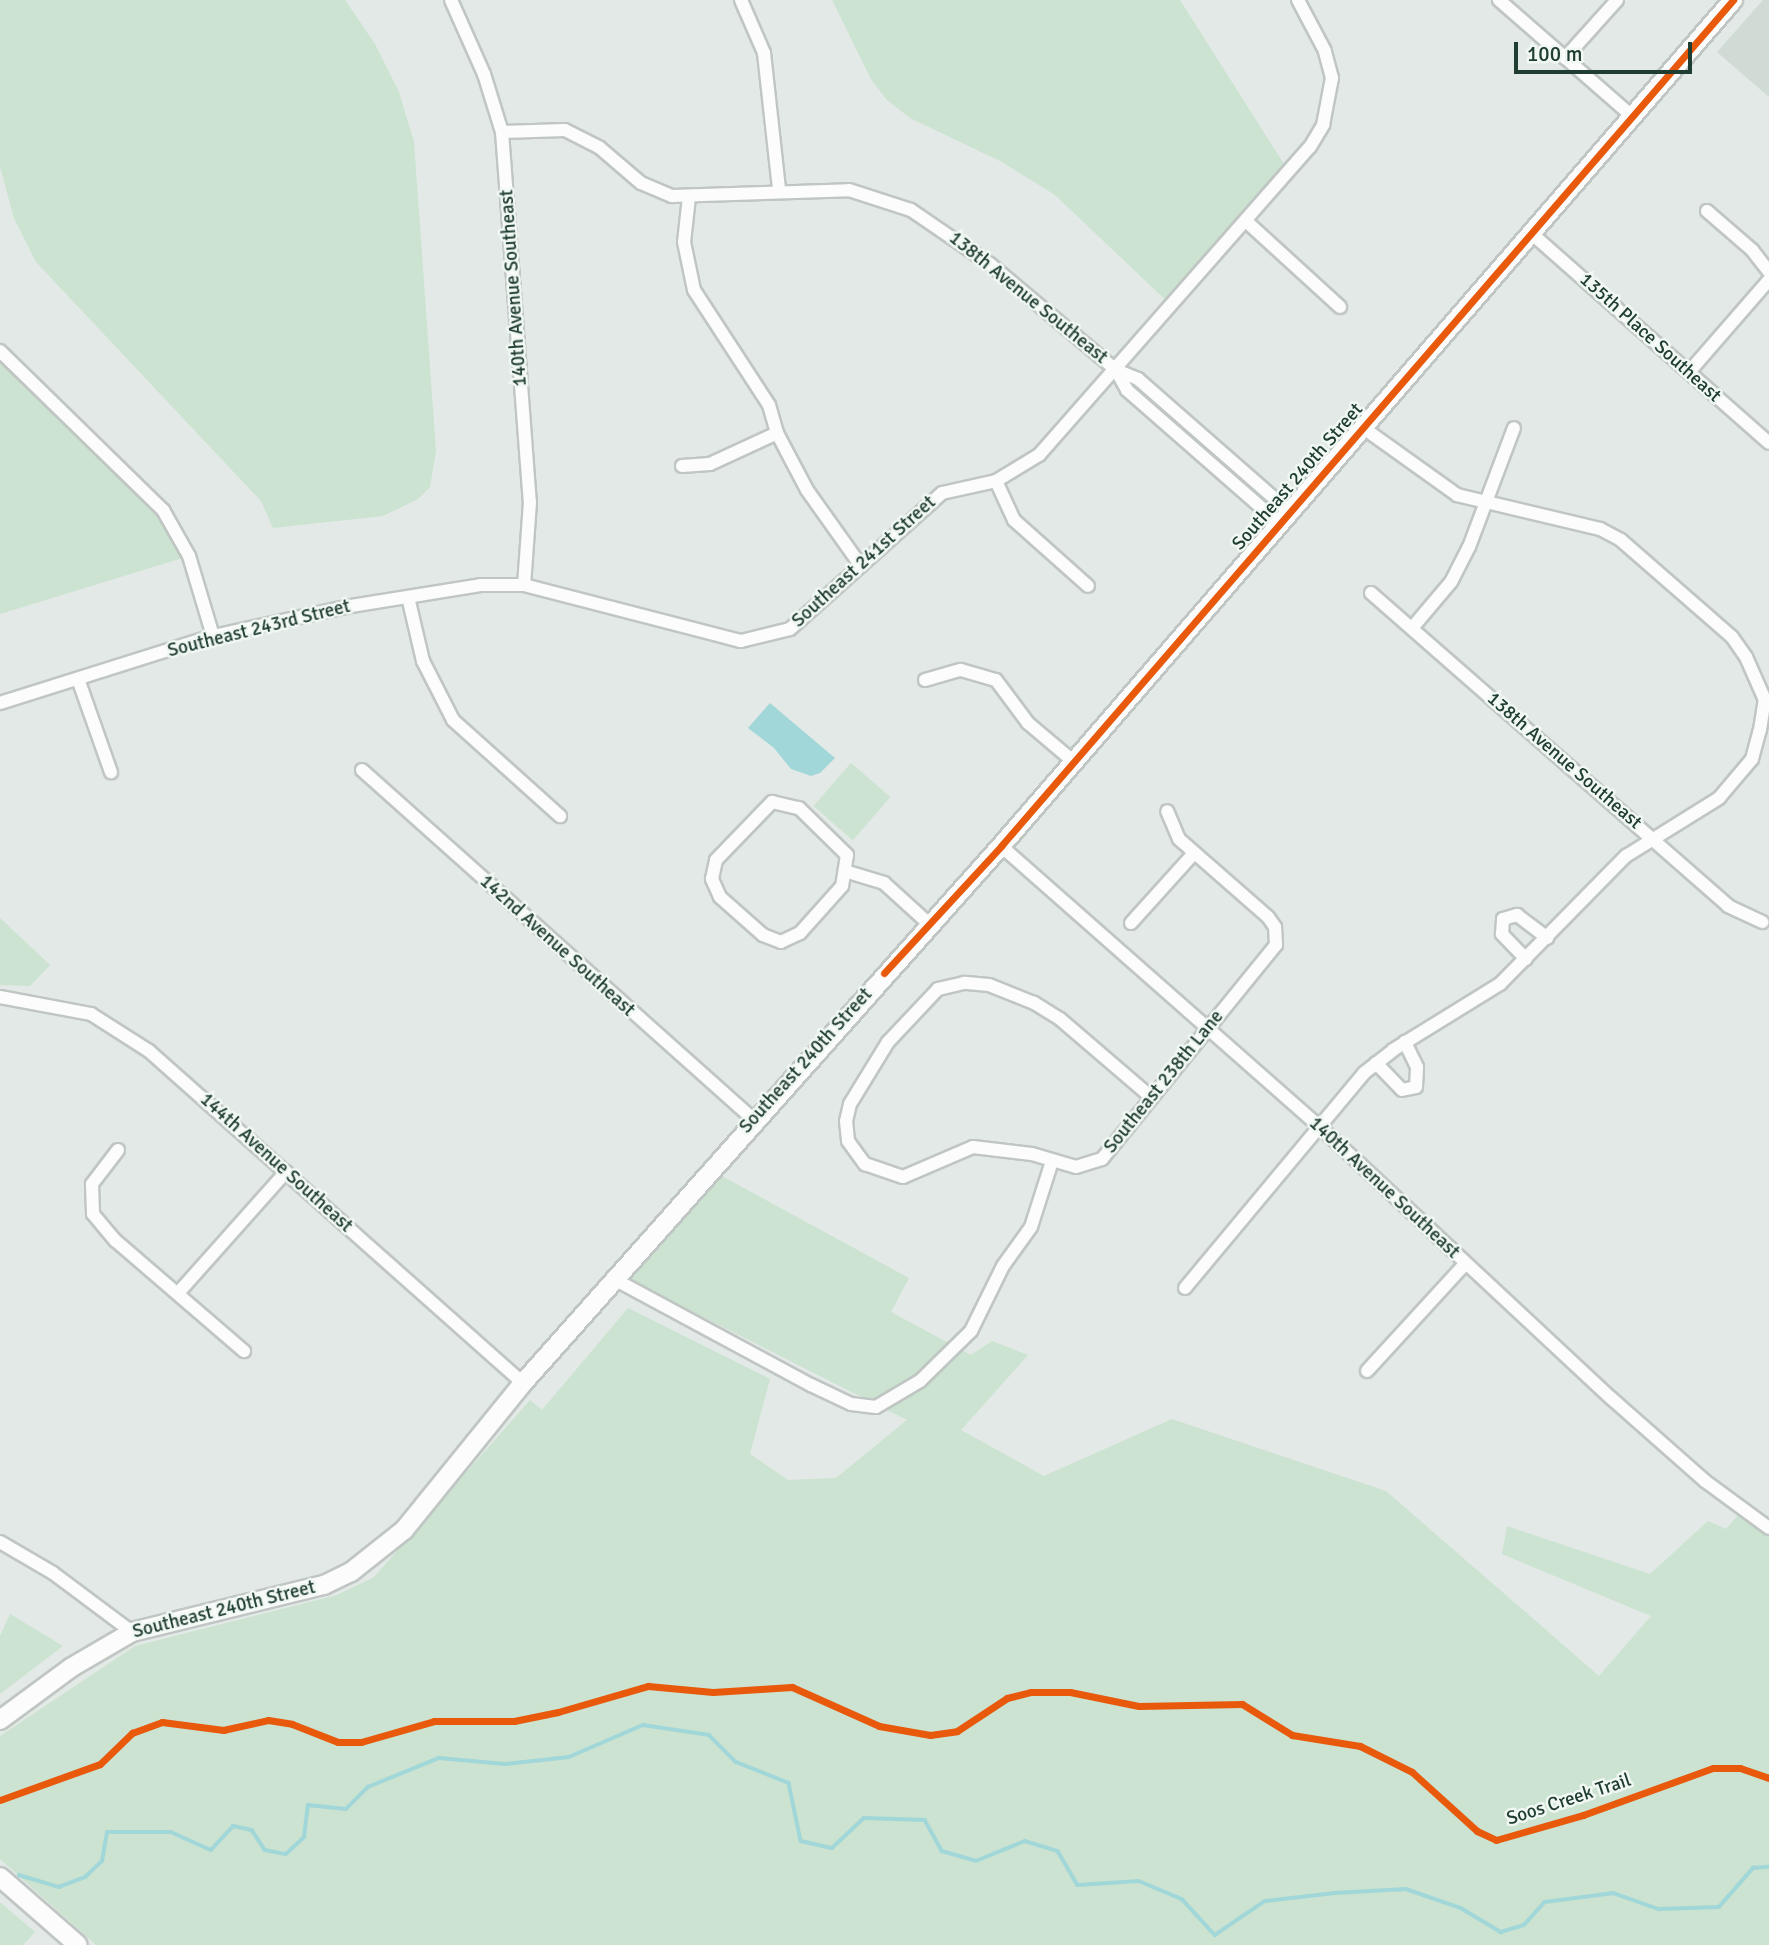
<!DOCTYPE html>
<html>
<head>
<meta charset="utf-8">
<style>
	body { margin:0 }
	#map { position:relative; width:1769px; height:1945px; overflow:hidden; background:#e3e9e6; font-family:Signika,sans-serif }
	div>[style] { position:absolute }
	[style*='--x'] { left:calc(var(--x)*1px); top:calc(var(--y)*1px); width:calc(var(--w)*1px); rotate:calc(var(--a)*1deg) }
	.built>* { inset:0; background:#d0dbd5 }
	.green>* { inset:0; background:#cbe3d0; transform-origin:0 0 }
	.water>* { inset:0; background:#a1d7d9 }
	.stream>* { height:3.5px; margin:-1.75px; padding:0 1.75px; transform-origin:1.75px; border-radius:1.75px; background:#a1d7d9 }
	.roads { filter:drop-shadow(2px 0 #c0c6c3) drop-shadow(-2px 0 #c0c6c3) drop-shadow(0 2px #c0c6c3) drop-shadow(0 -2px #c0c6c3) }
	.street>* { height:12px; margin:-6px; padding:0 6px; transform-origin:6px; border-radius:6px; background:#fbfcfb }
	.secondary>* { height:18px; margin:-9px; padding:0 9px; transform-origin:9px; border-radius:9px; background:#fbfcfb }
	.cycleway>* { height:7px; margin:-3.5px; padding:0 3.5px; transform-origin:3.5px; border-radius:3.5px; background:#e8590c }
	span { translate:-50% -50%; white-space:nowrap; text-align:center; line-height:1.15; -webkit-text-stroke:5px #f1f8f4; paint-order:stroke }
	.street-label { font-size:19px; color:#203d32 }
	.scale { position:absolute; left:1514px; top:42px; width:178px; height:32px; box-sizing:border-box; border:4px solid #203d32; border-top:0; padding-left:9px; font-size:21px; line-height:24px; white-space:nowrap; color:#203d32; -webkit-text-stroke:5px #f1f8f4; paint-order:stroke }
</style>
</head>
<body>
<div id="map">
	<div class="built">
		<div style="clip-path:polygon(1763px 0,1769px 0,1769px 97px,1717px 52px)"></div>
	</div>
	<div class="green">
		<div style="clip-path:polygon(0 0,345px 0,375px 44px,399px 92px,414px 142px,436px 451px,430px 487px,418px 499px,383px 516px,273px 528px,261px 501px,36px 262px,14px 218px,0 167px)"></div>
		<div style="clip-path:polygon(832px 0,1180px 0,1289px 172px,1173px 307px,1055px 195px,1002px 162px,910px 118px,886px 99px,871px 79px)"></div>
		<div style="clip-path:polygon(0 351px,142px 487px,189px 556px,0 614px)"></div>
		<div style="left:851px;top:763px;width:52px;height:57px;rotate:41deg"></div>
		<div style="clip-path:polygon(0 918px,50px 965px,30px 986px,0 985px)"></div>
		<div style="clip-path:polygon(720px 1175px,909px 1278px,891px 1312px,971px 1355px,992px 1341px,1028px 1355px,961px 1430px,1044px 1476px,1172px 1419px,1386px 1491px,1599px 1676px,1651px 1616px,1502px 1554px,1507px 1526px,1650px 1574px,1708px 1521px,1726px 1529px,1739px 1514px,1769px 1534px,1769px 1945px,96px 1945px,0 1859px,0 1736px,135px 1646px,337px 1595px,374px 1577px,530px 1400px,542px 1410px,628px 1308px,770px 1379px,750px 1454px,788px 1480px,836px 1478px,907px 1420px,630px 1280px)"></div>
		<div style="clip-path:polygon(10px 1614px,63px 1646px,0 1694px,0 1636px)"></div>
		<div style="clip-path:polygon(0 1902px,35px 1932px,23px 1945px,0 1945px)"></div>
	</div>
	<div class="water">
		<div style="clip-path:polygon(770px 703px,835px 758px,820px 773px,811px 776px,791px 769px,774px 748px,748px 728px)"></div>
	</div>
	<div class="stream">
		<div style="--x:19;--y:1875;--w:42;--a:16.7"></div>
		<div style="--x:59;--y:1887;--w:28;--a:-21"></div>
		<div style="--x:85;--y:1877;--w:23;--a:-43"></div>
		<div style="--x:102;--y:1861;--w:29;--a:-80"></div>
		<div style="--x:107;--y:1832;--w:64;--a:0"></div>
		<div style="--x:171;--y:1832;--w:44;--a:24.2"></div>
		<div style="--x:211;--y:1850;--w:33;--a:-47"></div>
		<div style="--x:233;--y:1826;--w:19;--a:12"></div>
		<div style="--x:252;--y:1830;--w:24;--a:57"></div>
		<div style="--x:265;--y:1850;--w:21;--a:11"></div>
		<div style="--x:286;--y:1854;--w:25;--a:-43"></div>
		<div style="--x:304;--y:1837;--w:32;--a:-83"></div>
		<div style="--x:308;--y:1805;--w:38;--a:6"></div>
		<div style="--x:346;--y:1809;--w:31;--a:-45"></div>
		<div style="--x:368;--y:1787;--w:77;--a:-22.2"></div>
		<div style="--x:439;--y:1758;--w:66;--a:5.2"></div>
		<div style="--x:505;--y:1764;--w:64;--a:-6.2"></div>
		<div style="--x:569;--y:1757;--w:81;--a:-23.4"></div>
		<div style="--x:643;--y:1725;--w:67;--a:8.6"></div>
		<div style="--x:709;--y:1735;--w:38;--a:45"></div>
		<div style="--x:736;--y:1762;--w:57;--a:21.6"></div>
		<div style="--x:789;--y:1783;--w:59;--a:78.3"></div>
		<div style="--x:801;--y:1841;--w:32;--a:13"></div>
		<div style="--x:832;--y:1848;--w:44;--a:-43.2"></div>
		<div style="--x:864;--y:1818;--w:61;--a:1.9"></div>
		<div style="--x:925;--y:1820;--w:35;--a:61"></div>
		<div style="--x:942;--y:1851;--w:35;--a:16"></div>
		<div style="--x:976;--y:1861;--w:53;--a:-22.2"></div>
		<div style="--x:1025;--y:1841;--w:34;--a:17"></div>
		<div style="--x:1058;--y:1851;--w:39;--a:60"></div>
		<div style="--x:1078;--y:1885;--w:61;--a:-3.8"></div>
		<div style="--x:1139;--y:1881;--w:47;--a:22.7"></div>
		<div style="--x:1182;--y:1899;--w:49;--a:47.5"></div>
		<div style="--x:1215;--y:1935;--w:60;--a:-34.2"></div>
		<div style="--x:1265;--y:1901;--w:70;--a:-6.5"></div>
		<div style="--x:1335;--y:1893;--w:71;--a:-3.2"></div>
		<div style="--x:1406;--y:1889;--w:58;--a:19.1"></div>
		<div style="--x:1461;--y:1908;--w:47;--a:31"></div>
		<div style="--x:1501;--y:1932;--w:24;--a:-17"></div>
		<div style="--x:1524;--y:1925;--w:31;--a:-48"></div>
		<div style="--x:1545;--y:1902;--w:69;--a:-7.5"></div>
		<div style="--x:1613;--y:1893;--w:49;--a:19.2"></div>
		<div style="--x:1659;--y:1909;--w:60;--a:-1.9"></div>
		<div style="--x:1719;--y:1907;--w:52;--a:-48.9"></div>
		<div style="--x:1753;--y:1868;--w:16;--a:-4"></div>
	</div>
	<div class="roads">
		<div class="street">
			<div style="--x:451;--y:0;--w:81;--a:66"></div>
			<div style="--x:484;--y:74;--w:61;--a:72.8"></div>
			<div style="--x:502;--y:132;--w:371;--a:85.7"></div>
			<div style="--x:530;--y:502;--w:83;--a:94.1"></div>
			<div style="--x:741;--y:0;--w:58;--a:66.5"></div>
			<div style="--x:764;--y:53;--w:137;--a:83.7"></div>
			<div style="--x:1499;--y:0;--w:176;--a:41.1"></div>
			<div style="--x:1565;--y:58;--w:78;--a:-48.1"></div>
			<div style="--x:502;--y:132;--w:63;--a:-1.8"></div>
			<div style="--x:565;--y:130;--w:39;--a:27"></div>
			<div style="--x:600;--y:148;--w:54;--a:40.5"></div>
			<div style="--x:641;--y:183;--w:34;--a:23"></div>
			<div style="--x:672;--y:196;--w:177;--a:-1.9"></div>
			<div style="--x:849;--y:190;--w:65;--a:17.9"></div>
			<div style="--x:911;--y:210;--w:96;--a:34.4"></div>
			<div style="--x:990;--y:264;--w:165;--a:40.1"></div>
			<div style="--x:1116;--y:370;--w:24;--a:22"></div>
			<div style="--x:1138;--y:379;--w:201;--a:41.2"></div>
			<div style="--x:689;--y:197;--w:45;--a:96.3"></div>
			<div style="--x:684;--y:242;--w:49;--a:78.2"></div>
			<div style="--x:694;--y:290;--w:137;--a:56.9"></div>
			<div style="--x:769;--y:405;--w:29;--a:74"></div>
			<div style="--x:777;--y:433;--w:64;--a:62.2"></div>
			<div style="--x:807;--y:490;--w:93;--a:54.6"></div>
			<div style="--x:1707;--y:211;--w:60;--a:40.9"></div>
			<div style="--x:1752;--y:250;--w:28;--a:52"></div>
			<div style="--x:1247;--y:222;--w:126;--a:42.4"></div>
			<div style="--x:1531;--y:233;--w:317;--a:41.4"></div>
			<div style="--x:0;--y:351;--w:228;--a:44.3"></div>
			<div style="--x:163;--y:510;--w:53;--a:60.5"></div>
			<div style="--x:189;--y:556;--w:84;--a:73.3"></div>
			<div style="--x:1116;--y:370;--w:23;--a:61"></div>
			<div style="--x:1127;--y:390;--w:202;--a:41.2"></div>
			<div style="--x:1689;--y:372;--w:122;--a:-49"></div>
			<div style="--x:682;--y:466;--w:28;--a:-4"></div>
			<div style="--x:710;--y:464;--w:74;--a:-24.8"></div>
			<div style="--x:996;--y:481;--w:43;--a:65.2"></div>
			<div style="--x:1014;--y:520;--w:99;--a:41.7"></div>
			<div style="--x:1371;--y:593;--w:475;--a:41.2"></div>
			<div style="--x:1728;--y:906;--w:38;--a:25"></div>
			<div style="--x:408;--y:597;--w:66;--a:76.8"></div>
			<div style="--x:423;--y:661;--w:66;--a:63"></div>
			<div style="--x:453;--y:720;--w:144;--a:41.9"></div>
			<div style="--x:1412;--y:628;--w:60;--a:-49.7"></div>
			<div style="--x:1451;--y:582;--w:39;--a:-63"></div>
			<div style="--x:1469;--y:547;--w:127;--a:-69.3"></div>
			<div style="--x:78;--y:679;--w:99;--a:70.5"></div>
			<div style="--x:925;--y:680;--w:37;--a:-16"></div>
			<div style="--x:961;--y:670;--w:36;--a:16"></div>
			<div style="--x:996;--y:680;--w:54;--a:53.3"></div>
			<div style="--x:1028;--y:723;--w:59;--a:40.2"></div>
			<div style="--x:0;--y:703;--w:223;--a:-17.5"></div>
			<div style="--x:213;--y:636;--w:141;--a:-12.3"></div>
			<div style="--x:351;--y:606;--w:131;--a:-9.2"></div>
			<div style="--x:480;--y:585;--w:44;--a:0"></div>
			<div style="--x:524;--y:585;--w:224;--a:14.5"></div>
			<div style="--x:741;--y:641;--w:50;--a:-13.8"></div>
			<div style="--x:790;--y:629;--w:204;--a:-41.8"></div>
			<div style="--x:942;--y:493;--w:55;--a:-12.5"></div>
			<div style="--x:996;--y:481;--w:50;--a:-31.2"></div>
			<div style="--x:1039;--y:455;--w:410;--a:-48.7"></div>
			<div style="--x:1310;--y:147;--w:26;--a:-59"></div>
			<div style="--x:1323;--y:125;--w:48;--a:-79.2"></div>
			<div style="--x:1332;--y:78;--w:28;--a:-105"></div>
			<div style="--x:1325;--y:51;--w:58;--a:-117.9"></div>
			<div style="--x:362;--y:770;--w:526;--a:41.76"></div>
			<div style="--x:772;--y:802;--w:28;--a:13"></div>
			<div style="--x:799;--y:808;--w:67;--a:44.4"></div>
			<div style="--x:847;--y:855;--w:31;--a:99"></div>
			<div style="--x:842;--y:886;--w:63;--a:131.8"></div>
			<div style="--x:800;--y:933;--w:21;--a:155"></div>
			<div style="--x:781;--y:942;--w:19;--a:-159"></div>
			<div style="--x:763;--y:935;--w:57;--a:-138.5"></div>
			<div style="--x:720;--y:897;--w:20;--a:-114"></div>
			<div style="--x:712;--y:879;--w:19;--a:-78"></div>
			<div style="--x:716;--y:860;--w:81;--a:-46"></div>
			<div style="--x:1001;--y:846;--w:422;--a:41.4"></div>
			<div style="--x:1318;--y:1125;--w:400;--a:43"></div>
			<div style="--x:1611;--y:1398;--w:125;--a:41.4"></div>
			<div style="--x:1705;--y:1481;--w:79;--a:36.3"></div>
			<div style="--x:848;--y:872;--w:38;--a:17"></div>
			<div style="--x:884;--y:883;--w:61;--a:42.3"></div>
			<div style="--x:1131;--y:923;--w:94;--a:-48"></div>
			<div style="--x:1526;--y:959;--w:35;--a:-134"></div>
			<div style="--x:1502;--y:934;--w:15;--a:-86"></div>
			<div style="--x:1503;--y:919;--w:15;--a:-16"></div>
			<div style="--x:1517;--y:915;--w:38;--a:37"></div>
			<div style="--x:0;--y:997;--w:93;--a:10.6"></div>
			<div style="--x:91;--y:1014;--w:69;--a:32.5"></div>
			<div style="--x:149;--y:1051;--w:500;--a:41.6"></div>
			<div style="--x:1376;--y:1063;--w:37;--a:46"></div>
			<div style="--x:1402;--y:1090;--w:14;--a:-12"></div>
			<div style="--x:1416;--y:1087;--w:20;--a:-87"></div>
			<div style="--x:1417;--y:1067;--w:28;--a:-116"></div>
			<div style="--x:1151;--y:1097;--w:120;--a:-139.4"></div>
			<div style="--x:1060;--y:1019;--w:31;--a:-148"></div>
			<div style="--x:1034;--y:1003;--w:48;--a:-158.2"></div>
			<div style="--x:989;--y:985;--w:25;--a:-175"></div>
			<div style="--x:964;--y:983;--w:27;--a:167"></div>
			<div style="--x:938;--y:989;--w:73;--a:133.3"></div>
			<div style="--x:888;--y:1042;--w:73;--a:121.5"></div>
			<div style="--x:850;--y:1104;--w:17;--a:103"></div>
			<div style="--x:846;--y:1121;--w:20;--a:84"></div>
			<div style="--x:848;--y:1141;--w:29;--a:54"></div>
			<div style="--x:865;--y:1164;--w:40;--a:18.9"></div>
			<div style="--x:903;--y:1177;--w:76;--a:-23.2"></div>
			<div style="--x:973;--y:1147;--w:59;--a:6.8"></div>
			<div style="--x:1032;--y:1154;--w:46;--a:16.5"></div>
			<div style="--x:1076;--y:1167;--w:27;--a:-17"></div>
			<div style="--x:1102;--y:1159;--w:276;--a:-50.9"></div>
			<div style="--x:1276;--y:945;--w:18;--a:-93"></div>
			<div style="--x:1275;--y:927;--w:12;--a:-125"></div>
			<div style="--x:1268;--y:917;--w:118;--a:-138.8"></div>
			<div style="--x:1179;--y:839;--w:30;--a:-113"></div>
			<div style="--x:118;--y:1150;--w:43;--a:127.4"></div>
			<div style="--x:92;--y:1184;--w:30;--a:88"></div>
			<div style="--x:93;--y:1214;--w:35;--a:50"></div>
			<div style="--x:116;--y:1241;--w:169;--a:40.7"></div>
			<div style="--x:614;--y:1279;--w:224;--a:28.3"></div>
			<div style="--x:811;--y:1385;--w:44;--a:25.4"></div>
			<div style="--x:851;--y:1404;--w:25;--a:7"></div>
			<div style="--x:876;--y:1407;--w:51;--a:-30.6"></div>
			<div style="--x:920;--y:1381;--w:71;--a:-44.4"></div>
			<div style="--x:971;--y:1331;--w:72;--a:-63.8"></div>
			<div style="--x:1003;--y:1266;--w:48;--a:-54.3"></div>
			<div style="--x:1031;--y:1227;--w:69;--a:-72.3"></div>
			<div style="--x:1185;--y:1288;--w:280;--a:-50.2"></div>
			<div style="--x:1364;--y:1073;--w:37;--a:-38"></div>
			<div style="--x:1393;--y:1050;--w:126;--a:-31.7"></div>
			<div style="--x:1500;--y:984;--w:180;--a:-45.5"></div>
			<div style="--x:1626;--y:856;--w:110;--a:-31.9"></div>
			<div style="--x:1719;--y:798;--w:51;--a:-49.8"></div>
			<div style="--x:1752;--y:759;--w:30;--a:-75"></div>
			<div style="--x:1760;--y:730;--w:30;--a:-81"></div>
			<div style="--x:1765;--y:700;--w:47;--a:-113.8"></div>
			<div style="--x:1746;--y:657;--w:24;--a:-125"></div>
			<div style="--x:1732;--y:637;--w:147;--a:-138.9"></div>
			<div style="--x:1621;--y:540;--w:24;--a:-152"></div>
			<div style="--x:1600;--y:529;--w:147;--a:-166.6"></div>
			<div style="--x:1457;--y:495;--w:117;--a:-144.4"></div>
			<div style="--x:179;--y:1292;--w:161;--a:-48.3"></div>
			<div style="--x:1367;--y:1371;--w:145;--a:-47.5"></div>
			<div style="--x:0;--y:1542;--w:61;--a:30.3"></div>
			<div style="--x:53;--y:1573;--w:99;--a:36.8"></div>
		</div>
		<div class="secondary">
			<div style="--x:0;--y:1720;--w:89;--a:-36.4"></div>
			<div style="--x:72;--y:1667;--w:69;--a:-30.3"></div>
			<div style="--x:132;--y:1632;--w:198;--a:-13.8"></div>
			<div style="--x:324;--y:1585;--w:30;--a:-26"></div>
			<div style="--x:351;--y:1572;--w:68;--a:-38.4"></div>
			<div style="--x:404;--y:1530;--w:189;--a:-51"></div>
			<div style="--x:523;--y:1383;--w:719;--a:-48.33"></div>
			<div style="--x:1001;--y:846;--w:1119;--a:-49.13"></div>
			<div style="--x:0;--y:1877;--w:103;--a:41.1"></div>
		</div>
	</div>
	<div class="cycleway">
		<div style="--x:884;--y:973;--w:173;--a:-47.3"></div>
		<div style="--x:1001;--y:846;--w:1119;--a:-49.13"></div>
		<div style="--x:0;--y:1800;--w:106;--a:-19.8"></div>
		<div style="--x:100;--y:1764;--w:45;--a:-44.1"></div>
		<div style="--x:132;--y:1733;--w:32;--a:-20"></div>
		<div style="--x:162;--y:1722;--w:62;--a:7.5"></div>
		<div style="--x:223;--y:1730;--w:46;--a:-12.5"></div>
		<div style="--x:268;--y:1720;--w:24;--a:9"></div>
		<div style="--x:292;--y:1724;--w:49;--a:21.4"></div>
		<div style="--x:338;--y:1742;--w:23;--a:0"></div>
		<div style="--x:361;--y:1742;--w:76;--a:-16"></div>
		<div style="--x:434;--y:1721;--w:80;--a:0"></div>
		<div style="--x:514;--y:1721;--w:45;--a:-11.6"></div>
		<div style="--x:558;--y:1712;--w:94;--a:-16.1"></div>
		<div style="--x:648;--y:1686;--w:65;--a:5.3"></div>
		<div style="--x:713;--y:1692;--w:79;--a:-3.6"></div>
		<div style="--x:792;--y:1687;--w:95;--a:24.1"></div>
		<div style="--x:879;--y:1726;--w:52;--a:10"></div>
		<div style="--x:930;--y:1735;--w:27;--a:-8"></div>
		<div style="--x:957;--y:1731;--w:60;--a:-33.4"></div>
		<div style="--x:1007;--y:1698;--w:25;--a:-14"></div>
		<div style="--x:1031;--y:1692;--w:39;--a:0"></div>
		<div style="--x:1070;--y:1692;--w:70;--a:11.5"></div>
		<div style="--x:1139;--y:1706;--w:103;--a:-1.1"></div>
		<div style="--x:1242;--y:1704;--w:59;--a:31.8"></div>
		<div style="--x:1292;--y:1735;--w:69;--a:9.2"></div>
		<div style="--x:1360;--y:1746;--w:58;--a:26.6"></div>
		<div style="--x:1412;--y:1772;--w:88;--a:42.2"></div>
		<div style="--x:1477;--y:1831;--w:21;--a:25"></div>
		<div style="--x:1496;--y:1840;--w:91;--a:-16"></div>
		<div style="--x:1583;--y:1815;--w:138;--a:-19.9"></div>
		<div style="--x:1713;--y:1768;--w:27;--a:0"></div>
		<div style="--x:1740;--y:1768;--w:31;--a:19"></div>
	</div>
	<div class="street-label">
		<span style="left:514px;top:288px;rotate:-94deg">140th Avenue Southeast</span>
		<span style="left:1028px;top:298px;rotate:39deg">138th Avenue Southeast</span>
		<span style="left:1650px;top:338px;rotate:42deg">135th Place Southeast</span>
		<span style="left:1298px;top:477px;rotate:-49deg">Southeast 240th Street</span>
		<span style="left:864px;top:562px;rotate:-42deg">Southeast 241st Street</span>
		<span style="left:259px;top:629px;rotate:-14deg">Southeast 243rd Street</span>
		<span style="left:1564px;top:761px;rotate:41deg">138th Avenue Southeast</span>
		<span style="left:557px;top:946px;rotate:42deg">142nd Avenue Southeast</span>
		<span style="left:806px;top:1061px;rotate:-48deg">Southeast 240th Street</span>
		<span style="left:1164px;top:1082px;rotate:-51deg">Southeast 238th Lane</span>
		<span style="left:276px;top:1163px;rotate:42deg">144th Avenue Southeast</span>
		<span style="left:1384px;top:1188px;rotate:43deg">140th Avenue Southeast</span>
		<span style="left:224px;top:1610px;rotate:-14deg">Southeast 240th Street</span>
		<span style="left:1569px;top:1800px;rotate:-18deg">Soos Creek Trail</span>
	</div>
	<div class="scale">100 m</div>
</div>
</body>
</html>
